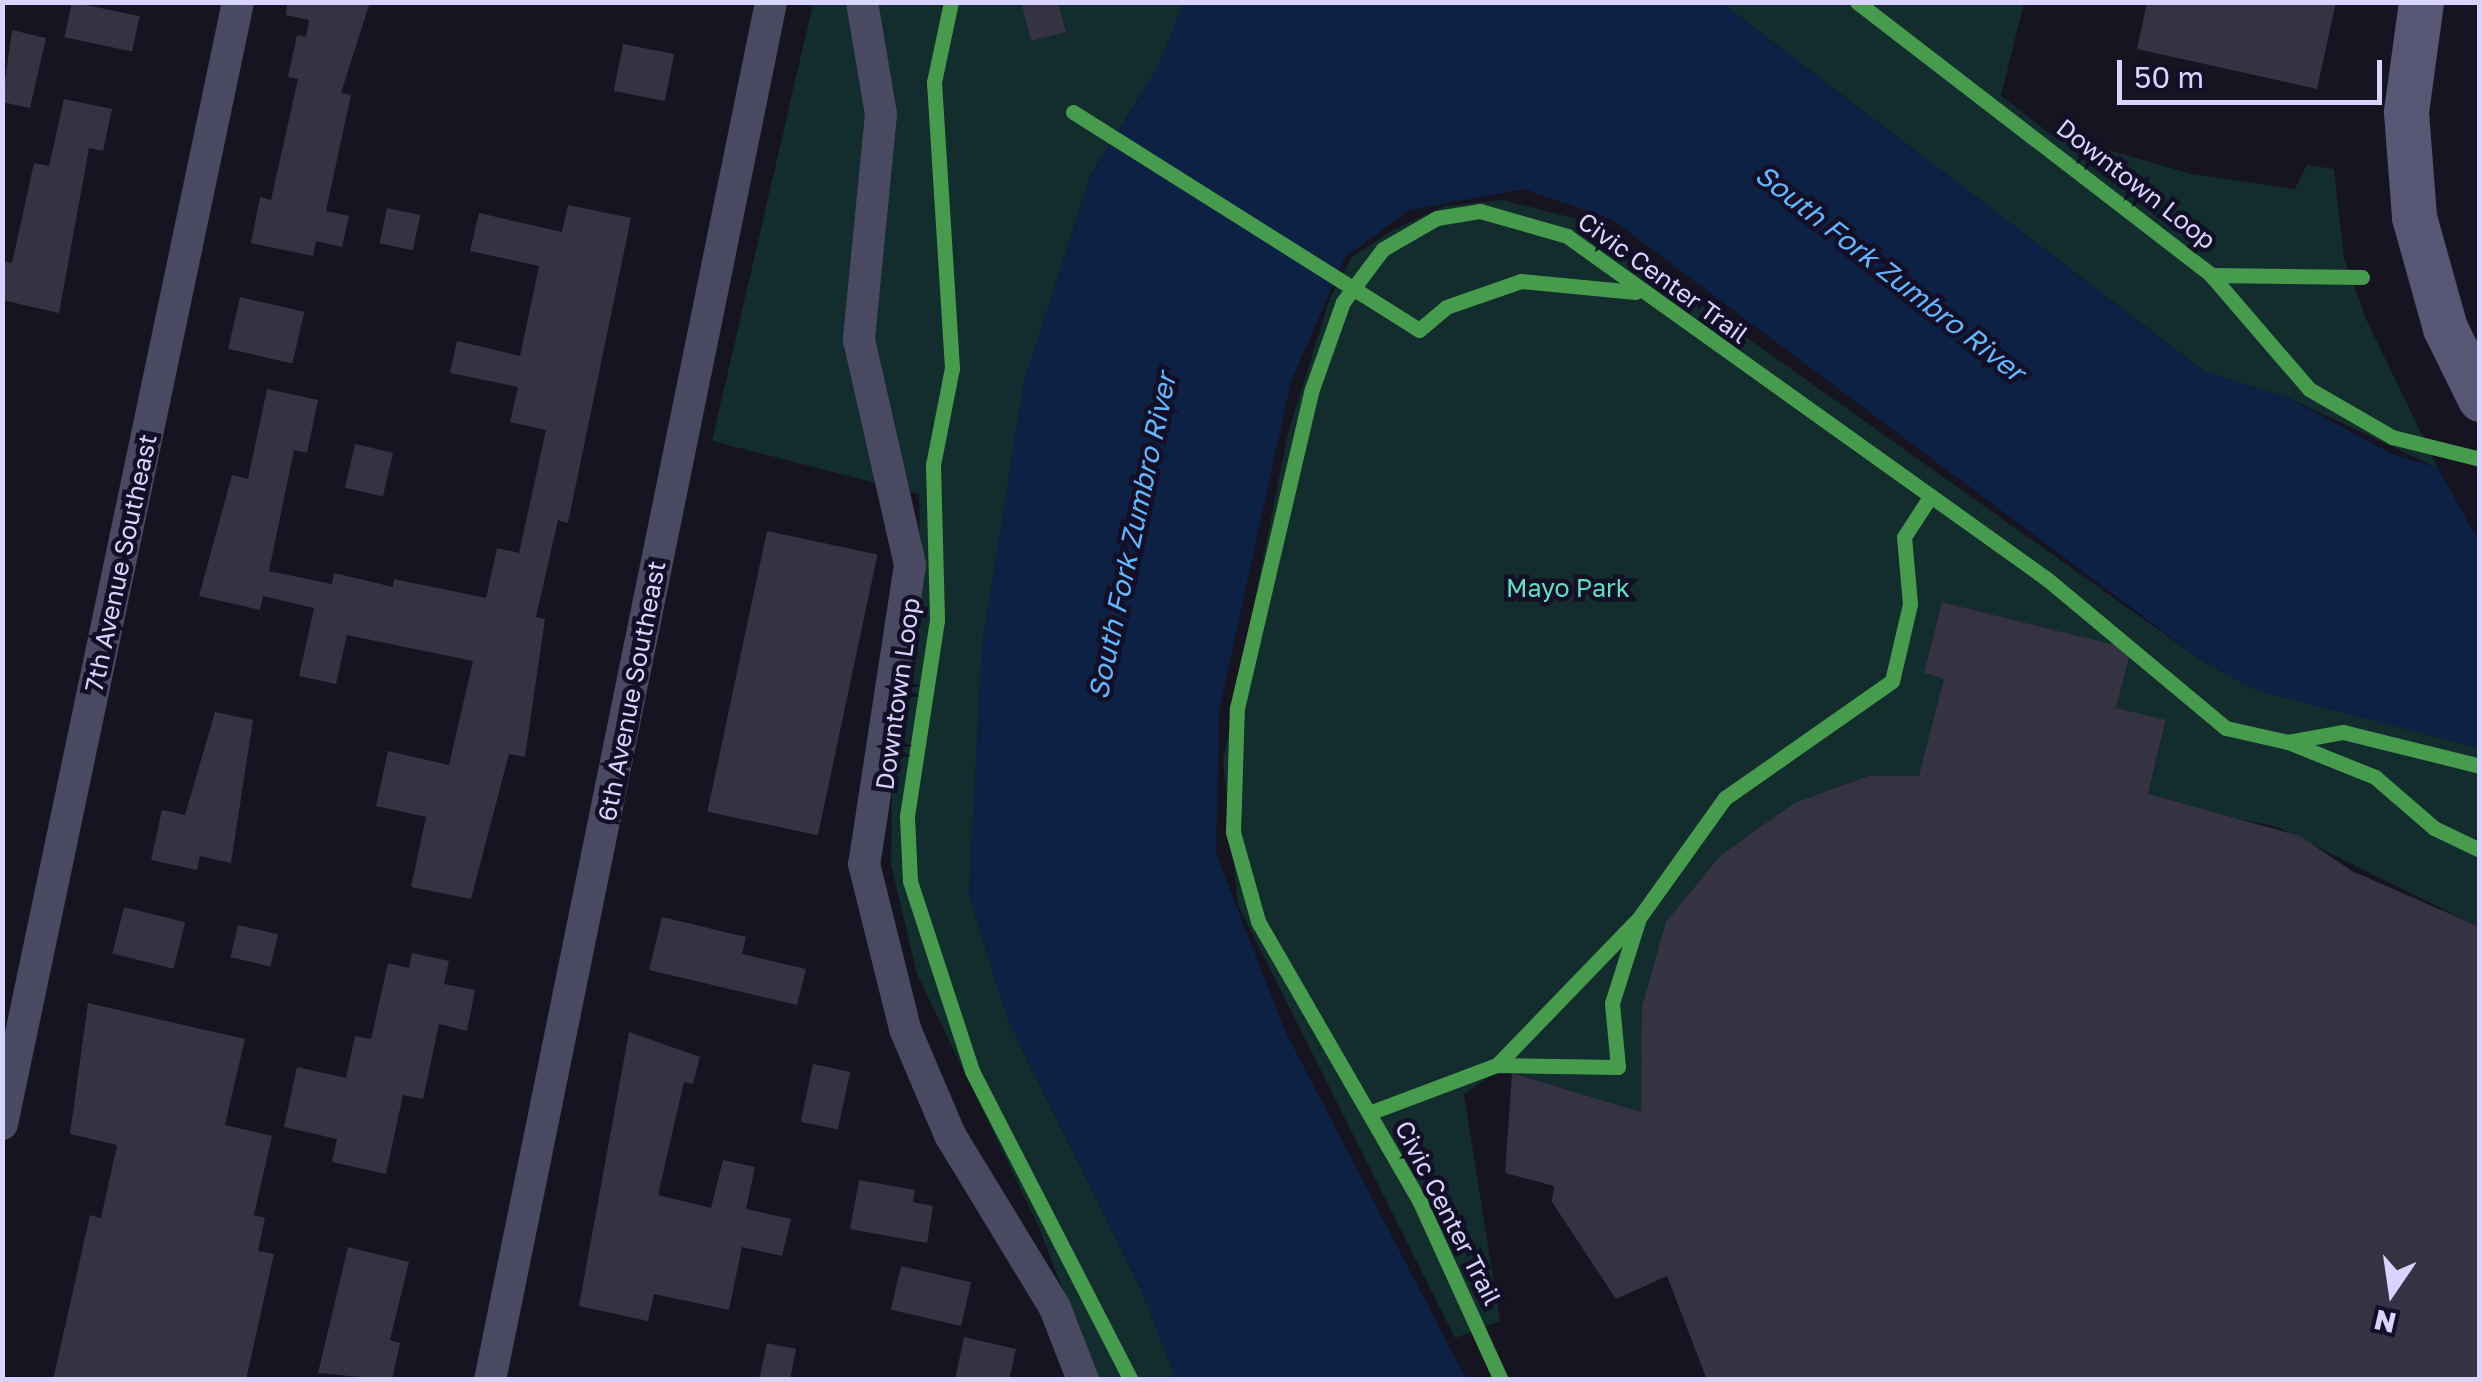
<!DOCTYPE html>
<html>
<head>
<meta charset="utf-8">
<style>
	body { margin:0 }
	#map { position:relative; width:2482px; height:1382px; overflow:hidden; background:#161421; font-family:"Golos Text",sans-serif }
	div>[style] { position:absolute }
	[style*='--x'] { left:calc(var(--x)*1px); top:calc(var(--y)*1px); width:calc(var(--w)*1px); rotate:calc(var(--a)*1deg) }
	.green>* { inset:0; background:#132c2d }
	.water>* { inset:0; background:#0d2144 }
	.pier>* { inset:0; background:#161421 }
	.building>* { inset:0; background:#343243; transform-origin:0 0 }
	.minor>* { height:32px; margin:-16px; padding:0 16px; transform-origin:16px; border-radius:16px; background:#4a4962 }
	.secondary>* { height:45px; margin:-22.5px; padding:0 22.5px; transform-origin:22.5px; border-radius:22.5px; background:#575674 }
	.cycleway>* { height:15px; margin:-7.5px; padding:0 7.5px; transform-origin:7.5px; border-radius:7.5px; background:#469c4c }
	span { translate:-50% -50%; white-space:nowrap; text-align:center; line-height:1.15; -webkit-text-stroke:9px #130f26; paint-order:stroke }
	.street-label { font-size:25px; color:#d9d4ff }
	.park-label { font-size:25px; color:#5fe0c0 }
	.water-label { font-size:28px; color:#62b6ff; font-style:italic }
	.frame { position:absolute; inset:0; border:5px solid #d9d4ff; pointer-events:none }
	.north { position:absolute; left:2342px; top:1242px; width:100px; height:100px; -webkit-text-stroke:8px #130f26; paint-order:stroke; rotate:193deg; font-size:28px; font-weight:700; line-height:40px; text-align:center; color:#d9d4ff }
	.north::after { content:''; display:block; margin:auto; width:35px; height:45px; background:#d9d4ff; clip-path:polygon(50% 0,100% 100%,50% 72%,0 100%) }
	.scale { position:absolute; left:2117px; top:60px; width:265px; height:45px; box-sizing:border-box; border:5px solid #d9d4ff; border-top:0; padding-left:12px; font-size:30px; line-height:35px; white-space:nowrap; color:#d9d4ff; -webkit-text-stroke:8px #130f26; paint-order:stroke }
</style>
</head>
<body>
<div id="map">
	<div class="green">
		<div style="clip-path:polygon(813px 3px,1184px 3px,1158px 67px,1091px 174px,1024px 382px,982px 647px,969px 895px,1008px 1020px,1144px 1296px,1176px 1379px,1098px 1379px,1037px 1223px,917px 974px,891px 865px,892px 789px,921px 601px,919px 494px,712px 441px)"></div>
		<div style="clip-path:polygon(1722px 3px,2024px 3px,2001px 96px,2048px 132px,2191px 174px,2295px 189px,2307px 165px,2334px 169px,2344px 258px,2366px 319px,2438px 468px,2286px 397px,2204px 371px)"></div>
		<div style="clip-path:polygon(1502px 200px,1581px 220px,2204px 662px,2256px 690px,2479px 748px,2479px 927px,2277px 827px,2147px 799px,2166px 721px,2116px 708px,2130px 649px,1942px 602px,1924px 673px,1944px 679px,1920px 776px,1868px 776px,1794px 803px,1721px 855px,1641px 1112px,1512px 1073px,1493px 1074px,1464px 1094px,1500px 1321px,1455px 1338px,1238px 905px,1223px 761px,1288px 433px,1330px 298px,1352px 257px,1393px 230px,1445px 206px)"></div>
	</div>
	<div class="water">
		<div style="clip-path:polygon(1184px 3px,1722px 3px,2204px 371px,2286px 397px,2392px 454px,2479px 481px,2479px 748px,2256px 690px,2204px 662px,1613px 220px,1525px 189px,1409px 210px,1345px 257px,1291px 381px,1219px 711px,1216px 854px,1285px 1031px,1466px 1379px,1176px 1380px,1144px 1296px,1008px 1020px,969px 895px,982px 647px,1024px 382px,1091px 174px,1158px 67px)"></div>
	</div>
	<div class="pier">
		<div style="clip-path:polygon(2435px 462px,2480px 476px,2479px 542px,2438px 468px)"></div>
	</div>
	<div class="building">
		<div style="left:72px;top:2px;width:69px;height:36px;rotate:12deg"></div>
		<div style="clip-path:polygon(287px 2px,370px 2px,341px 93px,351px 95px,326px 211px,349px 216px,342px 247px,316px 241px,313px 256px,251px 243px,260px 197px,271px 200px,298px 79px,288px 77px,297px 35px,306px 37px,309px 20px,286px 15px)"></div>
		<div style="clip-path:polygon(1021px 2px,1058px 2px,1066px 32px,1031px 41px)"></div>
		<div style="clip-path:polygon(2147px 2px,2336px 2px,2317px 89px,2137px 49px)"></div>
		<div style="clip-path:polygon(12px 30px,46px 38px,30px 108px,2px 102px)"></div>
		<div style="left:623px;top:44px;width:52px;height:48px;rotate:11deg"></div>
		<div style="clip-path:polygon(64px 99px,112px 109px,103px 151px,89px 148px,59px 313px,2px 300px,2px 261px,12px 263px,34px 163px,49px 166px)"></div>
		<div style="clip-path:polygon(568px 205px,631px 218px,568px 523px,558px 520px,536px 617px,545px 619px,525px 757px,509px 754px,471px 899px,411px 887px,426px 817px,376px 806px,388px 751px,449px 765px,473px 661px,347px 635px,336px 684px,299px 676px,314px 608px,263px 596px,260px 610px,199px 596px,232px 475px,248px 479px,267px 389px,318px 400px,307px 453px,294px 450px,269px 571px,332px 584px,334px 573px,393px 587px,394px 579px,486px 598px,497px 548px,519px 553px,546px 430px,510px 422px,518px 387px,450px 373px,457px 341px,520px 356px,539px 266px,470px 251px,479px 213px,562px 232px)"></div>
		<div style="left:387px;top:208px;width:34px;height:36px;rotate:12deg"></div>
		<div style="left:240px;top:297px;width:66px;height:53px;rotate:13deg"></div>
		<div style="left:355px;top:444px;width:39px;height:45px;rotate:13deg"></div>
		<div style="left:767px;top:531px;width:113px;height:287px;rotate:12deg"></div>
		<div style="clip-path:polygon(1942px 602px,2131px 649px,2116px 708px,2166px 720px,2148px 794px,2300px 836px,2352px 871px,2480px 927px,2480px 1380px,1707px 1380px,1667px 1276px,1616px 1299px,1552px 1202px,1554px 1186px,1505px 1173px,1512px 1073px,1641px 1112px,1642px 1007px,1666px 922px,1721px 855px,1794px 803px,1868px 776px,1919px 776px,1944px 679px,1924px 673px)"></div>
		<div style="clip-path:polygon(215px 712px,253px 720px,231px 863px,200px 856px,197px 870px,151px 860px,162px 810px,185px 815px)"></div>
		<div style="left:124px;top:907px;width:63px;height:48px;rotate:14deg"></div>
		<div style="clip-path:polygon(662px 917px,746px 937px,742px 954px,806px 969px,797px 1005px,649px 970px)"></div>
		<div style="left:238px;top:925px;width:41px;height:33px;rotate:13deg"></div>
		<div style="clip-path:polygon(412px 953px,449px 961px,444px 984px,475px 990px,467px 1031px,439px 1024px,423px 1099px,403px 1095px,386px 1174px,332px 1162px,337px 1139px,284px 1127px,297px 1067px,346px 1078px,355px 1036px,371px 1039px,388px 963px,409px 968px)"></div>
		<div style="clip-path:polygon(88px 1003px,245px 1039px,225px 1125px,272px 1136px,254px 1215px,265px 1218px,258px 1251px,274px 1254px,246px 1380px,53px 1380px,90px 1215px,101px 1218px,117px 1145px,70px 1134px)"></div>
		<div style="clip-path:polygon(629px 1032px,700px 1057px,693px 1084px,684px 1082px,658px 1195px,711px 1208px,723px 1160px,755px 1167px,746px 1209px,791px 1219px,782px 1256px,742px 1247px,729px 1310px,654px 1294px,648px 1321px,579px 1306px)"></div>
		<div style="left:813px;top:1064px;width:38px;height:59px;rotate:12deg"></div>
		<div style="clip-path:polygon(859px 1180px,915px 1190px,913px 1202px,933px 1206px,927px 1243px,850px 1229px)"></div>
		<div style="clip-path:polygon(348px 1247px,409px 1262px,390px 1340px,400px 1343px,392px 1380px,318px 1373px)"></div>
		<div style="left:901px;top:1266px;width:72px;height:45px;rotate:13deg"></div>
		<div style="clip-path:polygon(964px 1337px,1016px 1349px,1009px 1380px,955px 1380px)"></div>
		<div style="clip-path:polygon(767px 1343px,796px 1349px,790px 1380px,759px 1380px)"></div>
	</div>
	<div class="minor">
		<div style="--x:862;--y:2;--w:114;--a:80.4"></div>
		<div style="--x:881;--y:114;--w:227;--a:95.6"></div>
		<div style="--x:859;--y:340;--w:231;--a:77.2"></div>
		<div style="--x:910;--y:565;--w:303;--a:98.7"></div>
		<div style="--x:864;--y:864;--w:170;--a:76"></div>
		<div style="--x:905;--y:1029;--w:115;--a:67"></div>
		<div style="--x:950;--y:1135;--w:202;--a:58.7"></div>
		<div style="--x:1055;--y:1308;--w:77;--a:68.7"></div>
		<div style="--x:2;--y:1124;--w:1147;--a:-78.12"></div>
		<div style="--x:490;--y:1380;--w:1406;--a:-78.47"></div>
	</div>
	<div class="secondary">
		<div style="--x:2421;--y:2;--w:111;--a:97.8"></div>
		<div style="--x:2406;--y:112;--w:105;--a:85.6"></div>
		<div style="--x:2414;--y:217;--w:115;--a:74.4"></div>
		<div style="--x:2445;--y:328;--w:79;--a:63.8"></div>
	</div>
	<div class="cycleway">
		<div style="--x:951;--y:2;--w:82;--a:102"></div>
		<div style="--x:934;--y:82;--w:287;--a:86.4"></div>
		<div style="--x:952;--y:368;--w:99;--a:101.1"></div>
		<div style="--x:933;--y:465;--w:155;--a:88.5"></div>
		<div style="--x:937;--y:620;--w:199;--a:98.7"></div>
		<div style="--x:907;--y:817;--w:64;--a:87.3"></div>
		<div style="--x:910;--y:881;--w:200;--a:71.9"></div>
		<div style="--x:972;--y:1071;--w:348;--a:62.8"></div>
		<div style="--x:1857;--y:2;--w:447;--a:37.6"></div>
		<div style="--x:2211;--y:275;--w:150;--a:49.3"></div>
		<div style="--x:2309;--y:389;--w:96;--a:30"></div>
		<div style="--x:2392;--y:437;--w:91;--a:14"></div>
		<div style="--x:1073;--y:112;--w:409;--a:32.2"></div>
		<div style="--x:1419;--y:330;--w:35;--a:-40"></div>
		<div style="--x:1446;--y:307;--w:79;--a:-19.1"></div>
		<div style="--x:1521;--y:281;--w:115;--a:5.5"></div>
		<div style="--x:2211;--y:275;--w:151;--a:0.8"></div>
		<div style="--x:2288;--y:742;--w:94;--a:21.9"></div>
		<div style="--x:2375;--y:777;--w:78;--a:40.8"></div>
		<div style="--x:2434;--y:828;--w:51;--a:25.6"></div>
		<div style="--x:1497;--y:1065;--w:200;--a:-46"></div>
		<div style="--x:1369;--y:1113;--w:137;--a:-20.6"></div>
		<div style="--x:1497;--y:1065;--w:121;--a:0.9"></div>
		<div style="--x:1618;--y:1067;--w:64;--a:-95.4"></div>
		<div style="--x:1612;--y:1003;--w:89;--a:-72.4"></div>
		<div style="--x:1639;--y:918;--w:148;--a:-54.4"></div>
		<div style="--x:1725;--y:798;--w:204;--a:-35"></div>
		<div style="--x:1892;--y:681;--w:79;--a:-76.8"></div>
		<div style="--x:1910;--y:604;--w:67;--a:-95.1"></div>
		<div style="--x:1904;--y:537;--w:48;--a:-57"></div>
		<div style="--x:1501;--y:1380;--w:196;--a:-114.5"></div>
		<div style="--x:1420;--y:1202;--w:324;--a:-120"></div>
		<div style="--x:1258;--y:921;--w:92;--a:-105.7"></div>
		<div style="--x:1233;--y:832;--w:124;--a:-88.2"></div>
		<div style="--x:1237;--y:708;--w:328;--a:-76.8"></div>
		<div style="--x:1312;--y:389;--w:92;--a:-70.4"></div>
		<div style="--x:1343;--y:302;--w:66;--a:-53"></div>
		<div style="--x:1383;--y:249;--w:62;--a:-29.9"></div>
		<div style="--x:1437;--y:218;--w:44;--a:-9.2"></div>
		<div style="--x:1480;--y:211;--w:91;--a:16"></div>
		<div style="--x:1567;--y:236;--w:590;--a:35.55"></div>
		<div style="--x:2047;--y:579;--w:233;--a:39.8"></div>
		<div style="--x:2226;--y:728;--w:64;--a:12.7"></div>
		<div style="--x:2288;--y:742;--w:56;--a:-10.3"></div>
		<div style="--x:2343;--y:732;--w:141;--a:13.9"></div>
	</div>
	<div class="street-label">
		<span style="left:2136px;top:184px;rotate:38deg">Downtown Loop</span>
		<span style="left:1663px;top:278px;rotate:36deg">Civic Center Trail</span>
		<span style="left:121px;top:563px;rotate:-78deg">7th Avenue Southeast</span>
		<span style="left:632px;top:691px;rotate:-79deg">6th Avenue Southeast</span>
		<span style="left:898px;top:694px;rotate:-82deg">Downtown Loop</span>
		<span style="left:1448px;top:1213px;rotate:63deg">Civic Center Trail</span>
	</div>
	<div class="park-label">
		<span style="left:1568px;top:588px">Mayo Park</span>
	</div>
	<div class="water-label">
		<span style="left:1890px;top:273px;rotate:38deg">South Fork Zumbro River</span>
		<span style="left:1132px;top:536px;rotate:-78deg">South Fork Zumbro River</span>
	</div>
	<div class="frame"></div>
	<div class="north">N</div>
	<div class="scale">50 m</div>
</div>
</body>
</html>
